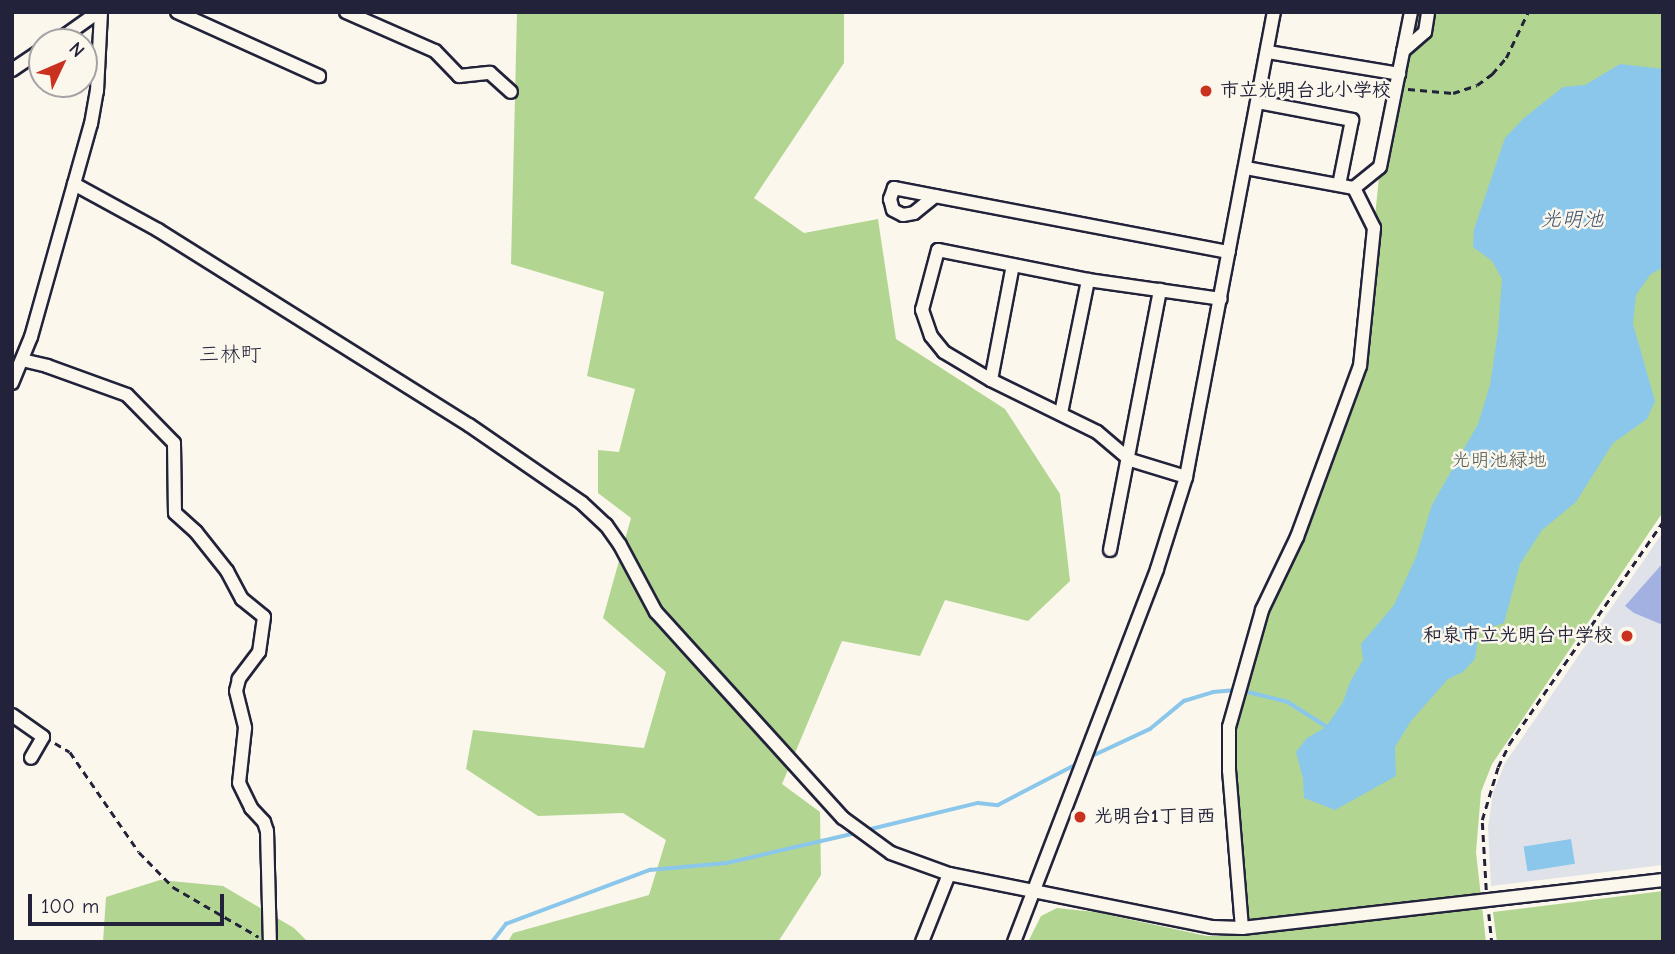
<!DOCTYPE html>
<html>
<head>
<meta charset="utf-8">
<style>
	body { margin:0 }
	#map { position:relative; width:1675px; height:954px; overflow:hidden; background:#fbf7ec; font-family:"Comic Neue","Klee One",sans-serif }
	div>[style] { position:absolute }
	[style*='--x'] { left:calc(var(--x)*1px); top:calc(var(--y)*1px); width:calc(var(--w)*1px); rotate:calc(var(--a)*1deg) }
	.built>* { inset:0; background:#e0e2e9 }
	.green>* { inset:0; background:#b2d691 }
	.water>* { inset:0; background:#8bc6eb; transform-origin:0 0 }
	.stream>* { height:3.5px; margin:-1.75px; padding:0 1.75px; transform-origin:1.75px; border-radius:1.75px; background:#8bc6eb }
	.building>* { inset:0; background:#a2b1e1 }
	.path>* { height:2.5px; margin-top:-1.25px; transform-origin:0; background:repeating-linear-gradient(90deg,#22223b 0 7px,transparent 0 12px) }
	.roads { filter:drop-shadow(2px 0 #22223b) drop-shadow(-2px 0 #22223b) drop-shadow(0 2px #22223b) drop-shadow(0 -2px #22223b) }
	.minor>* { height:12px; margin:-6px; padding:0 6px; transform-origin:6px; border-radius:6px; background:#fbf7ec }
	.dots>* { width:19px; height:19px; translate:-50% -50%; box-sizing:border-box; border:4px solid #fbf7ec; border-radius:50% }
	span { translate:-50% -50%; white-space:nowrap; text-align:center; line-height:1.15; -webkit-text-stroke:5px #fbf7ec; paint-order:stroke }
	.poi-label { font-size:19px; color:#22223b; font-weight:700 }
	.left { translate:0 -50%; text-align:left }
	.right { translate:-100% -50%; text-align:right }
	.park-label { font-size:19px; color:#4d5855 }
	.water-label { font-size:21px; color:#425370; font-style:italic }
	.neighbourhood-label { font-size:21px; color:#22223b }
	.frame { position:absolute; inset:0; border:14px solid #22223b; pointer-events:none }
	.north { position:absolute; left:28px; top:28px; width:70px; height:70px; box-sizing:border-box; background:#fbf7ec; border:2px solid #a4a2a5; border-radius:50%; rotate:46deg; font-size:19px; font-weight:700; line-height:28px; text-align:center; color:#22223b }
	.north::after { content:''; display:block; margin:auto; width:24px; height:32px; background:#c8321e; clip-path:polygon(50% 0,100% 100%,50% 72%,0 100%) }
	.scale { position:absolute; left:28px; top:894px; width:196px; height:32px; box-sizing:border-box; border:4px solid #22223b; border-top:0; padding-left:9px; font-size:21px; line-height:24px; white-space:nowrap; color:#22223b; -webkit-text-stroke:5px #fbf7ec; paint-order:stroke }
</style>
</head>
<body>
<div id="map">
	<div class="built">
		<div style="clip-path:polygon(1663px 532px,1663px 865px,1491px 886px,1488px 827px,1493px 793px,1505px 763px)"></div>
	</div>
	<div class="green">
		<div style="clip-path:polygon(517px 12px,844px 12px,844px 63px,754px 198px,804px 233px,878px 219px,896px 339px,1005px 409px,1060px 494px,1070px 581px,1028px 621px,945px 600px,920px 656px,842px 641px,782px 784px,820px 812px,821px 875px,778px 942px,508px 942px,513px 933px,649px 895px,666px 840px,623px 813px,538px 816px,466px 769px,473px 730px,644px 748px,666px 672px,603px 618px,631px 518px,598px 493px,598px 450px,619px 452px,635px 389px,587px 376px,604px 292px,511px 264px)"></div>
		<div style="clip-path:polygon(1411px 12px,1663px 12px,1663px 512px,1492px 764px,1481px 792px,1476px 852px,1486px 942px,1028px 942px,1041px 916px,1057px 908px,1095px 912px,1207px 936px,1244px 936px,1230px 727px,1247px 656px,1360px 366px,1380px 167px)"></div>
		<div style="clip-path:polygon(160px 880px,223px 886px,294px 928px,308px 942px,103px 942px,106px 897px)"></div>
		<div style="clip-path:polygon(1663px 891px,1663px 942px,1497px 942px,1493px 912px)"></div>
	</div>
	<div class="water">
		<div style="clip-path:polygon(1620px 64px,1663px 69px,1663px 267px,1650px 275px,1636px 295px,1633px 324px,1655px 401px,1647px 419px,1613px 443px,1576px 502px,1542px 530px,1520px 564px,1504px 623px,1479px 631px,1475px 659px,1463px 672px,1448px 679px,1411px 721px,1395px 747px,1396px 776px,1335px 810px,1304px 798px,1303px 779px,1296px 752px,1307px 738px,1326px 727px,1343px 702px,1350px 682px,1363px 660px,1361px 644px,1394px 605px,1416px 557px,1432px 505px,1478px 424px,1490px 385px,1498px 331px,1502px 279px,1492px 261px,1473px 247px,1474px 229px,1505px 138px,1524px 118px,1563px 87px,1585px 85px)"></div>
		<div style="left:1571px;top:839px;width:25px;height:48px;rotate:81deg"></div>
	</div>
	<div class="stream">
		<div style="--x:1244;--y:691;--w:45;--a:14"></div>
		<div style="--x:1288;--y:702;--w:49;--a:32.4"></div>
		<div style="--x:1090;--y:757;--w:66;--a:-25"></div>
		<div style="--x:1150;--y:729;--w:44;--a:-39.5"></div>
		<div style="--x:1184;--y:701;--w:30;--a:-17"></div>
		<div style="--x:1213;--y:692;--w:23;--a:-5"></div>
		<div style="--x:867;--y:830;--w:114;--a:-13.7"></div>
		<div style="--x:978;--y:803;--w:20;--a:6"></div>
		<div style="--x:998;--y:805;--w:89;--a:-27.4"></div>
		<div style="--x:492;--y:942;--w:23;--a:-52"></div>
		<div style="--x:506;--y:924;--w:154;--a:-20.6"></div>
		<div style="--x:650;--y:870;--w:77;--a:-5.2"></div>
		<div style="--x:727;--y:863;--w:132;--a:-13.1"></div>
	</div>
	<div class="building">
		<div style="clip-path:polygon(1663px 563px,1663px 625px,1634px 613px,1625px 606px)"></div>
	</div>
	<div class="path">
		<div style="--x:1408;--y:89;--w:45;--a:5.1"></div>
		<div style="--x:1453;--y:93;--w:25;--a:-18"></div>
		<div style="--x:1477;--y:85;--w:19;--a:-36"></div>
		<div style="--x:1492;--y:74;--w:21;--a:-49"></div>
		<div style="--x:1506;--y:58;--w:51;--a:-64.4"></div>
		<div style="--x:55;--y:743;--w:17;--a:31"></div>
		<div style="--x:70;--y:752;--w:121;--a:55.4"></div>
		<div style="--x:139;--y:852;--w:49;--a:45.8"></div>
		<div style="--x:173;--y:887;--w:99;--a:30.2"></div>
		<div style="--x:1486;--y:890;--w:70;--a:-93.3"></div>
		<div style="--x:1482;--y:820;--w:55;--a:-73.2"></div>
		<div style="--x:1498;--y:767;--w:25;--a:-64"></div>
		<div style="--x:1509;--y:744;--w:270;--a:-55.3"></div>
		<div style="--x:1489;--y:914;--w:28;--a:84"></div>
	</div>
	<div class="roads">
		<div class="minor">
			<div style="--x:177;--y:12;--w:156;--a:24.3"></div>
			<div style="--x:346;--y:12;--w:97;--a:23.7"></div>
			<div style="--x:435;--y:51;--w:35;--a:46"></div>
			<div style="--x:459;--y:76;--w:31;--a:-6"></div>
			<div style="--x:490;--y:73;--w:28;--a:42"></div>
			<div style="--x:56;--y:42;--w:52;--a:-35.5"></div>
			<div style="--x:1403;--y:51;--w:29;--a:-41"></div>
			<div style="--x:1425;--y:32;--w:20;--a:-81"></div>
			<div style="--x:84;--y:52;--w:20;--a:45"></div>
			<div style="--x:1268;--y:52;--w:133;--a:9.5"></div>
			<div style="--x:12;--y:70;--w:36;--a:-34"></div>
			<div style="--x:1258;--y:102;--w:96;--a:10.8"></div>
			<div style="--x:1352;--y:120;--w:66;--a:101.3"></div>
			<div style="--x:1246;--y:168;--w:110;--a:10.5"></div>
			<div style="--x:1354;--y:188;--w:33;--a:-39"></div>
			<div style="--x:1380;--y:167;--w:158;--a:-78.7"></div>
			<div style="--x:74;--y:184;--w:96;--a:28.7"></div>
			<div style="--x:158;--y:230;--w:367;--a:32.1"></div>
			<div style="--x:469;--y:425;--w:137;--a:34.6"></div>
			<div style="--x:582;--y:503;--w:33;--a:43"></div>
			<div style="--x:606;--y:525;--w:24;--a:55"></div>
			<div style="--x:620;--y:545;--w:76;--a:61.8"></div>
			<div style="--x:656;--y:612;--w:278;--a:47.8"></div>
			<div style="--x:843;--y:818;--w:59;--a:36.1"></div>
			<div style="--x:891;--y:853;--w:62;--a:19.9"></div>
			<div style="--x:949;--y:874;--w:269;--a:11.4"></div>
			<div style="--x:1213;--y:927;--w:29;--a:2"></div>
			<div style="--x:1242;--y:928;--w:424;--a:-6.5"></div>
			<div style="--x:935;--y:196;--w:42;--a:-169"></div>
			<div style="--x:894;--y:188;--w:12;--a:110"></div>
			<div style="--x:890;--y:199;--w:11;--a:75"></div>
			<div style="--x:893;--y:210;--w:11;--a:27"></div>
			<div style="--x:903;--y:215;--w:11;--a:-10"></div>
			<div style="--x:914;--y:213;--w:27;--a:-39"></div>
			<div style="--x:935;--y:196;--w:299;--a:10.8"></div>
			<div style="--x:22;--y:360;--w:26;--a:13"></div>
			<div style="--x:47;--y:366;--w:85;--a:19.9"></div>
			<div style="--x:127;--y:395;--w:67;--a:45.6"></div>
			<div style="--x:174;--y:443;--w:70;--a:89.2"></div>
			<div style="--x:175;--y:513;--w:28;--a:42"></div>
			<div style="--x:196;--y:532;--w:50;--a:51.5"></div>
			<div style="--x:227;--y:571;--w:32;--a:62"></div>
			<div style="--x:242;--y:599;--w:28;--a:39"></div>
			<div style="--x:264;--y:617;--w:35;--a:98"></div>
			<div style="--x:259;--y:652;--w:34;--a:127"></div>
			<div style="--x:239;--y:679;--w:12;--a:104"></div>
			<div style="--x:236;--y:691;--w:38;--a:76"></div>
			<div style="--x:245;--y:728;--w:55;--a:96.2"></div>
			<div style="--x:239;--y:783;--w:28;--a:64"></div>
			<div style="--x:251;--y:808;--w:19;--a:47"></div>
			<div style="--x:264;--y:822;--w:9;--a:72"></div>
			<div style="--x:267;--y:831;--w:111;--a:88.5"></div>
			<div style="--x:991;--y:380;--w:117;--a:-79.2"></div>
			<div style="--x:12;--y:383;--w:50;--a:-67.6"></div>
			<div style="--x:31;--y:337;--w:221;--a:-74.3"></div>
			<div style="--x:91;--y:124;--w:34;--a:-80"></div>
			<div style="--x:97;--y:91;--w:79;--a:-87.1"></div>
			<div style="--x:1061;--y:413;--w:136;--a:-78.5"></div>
			<div style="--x:1186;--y:477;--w:59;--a:-163.1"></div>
			<div style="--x:1130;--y:460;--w:43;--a:-139.7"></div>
			<div style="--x:1097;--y:432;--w:118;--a:-153.9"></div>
			<div style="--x:991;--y:380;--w:55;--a:-149.2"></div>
			<div style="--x:944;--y:352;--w:21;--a:-129"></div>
			<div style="--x:931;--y:336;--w:28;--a:-109"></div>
			<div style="--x:922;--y:310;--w:62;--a:-75.1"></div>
			<div style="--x:938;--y:250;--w:153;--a:11.3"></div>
			<div style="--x:1088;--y:280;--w:134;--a:8.1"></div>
			<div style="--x:1110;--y:550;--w:265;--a:-79.1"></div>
			<div style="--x:12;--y:715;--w:38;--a:35"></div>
			<div style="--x:43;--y:737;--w:24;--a:120"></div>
			<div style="--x:1242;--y:928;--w:158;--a:-94.7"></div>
			<div style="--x:1229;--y:771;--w:44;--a:-90"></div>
			<div style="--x:1229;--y:727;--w:122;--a:-74.2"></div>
			<div style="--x:1262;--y:610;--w:81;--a:-64.4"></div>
			<div style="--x:1297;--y:537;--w:182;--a:-69.8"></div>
			<div style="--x:1360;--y:366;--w:139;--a:-84.2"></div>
			<div style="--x:1374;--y:228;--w:45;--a:-116.6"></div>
			<div style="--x:922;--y:942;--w:73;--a:-68.3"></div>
			<div style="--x:1014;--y:942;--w:399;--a:-69"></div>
			<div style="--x:1157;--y:569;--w:96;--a:-72.5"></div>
			<div style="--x:1186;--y:477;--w:473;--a:-79.3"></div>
		</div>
	</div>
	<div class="dots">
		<div style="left:1206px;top:91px;background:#c8321e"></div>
		<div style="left:1627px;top:636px;background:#c8321e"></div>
		<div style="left:1080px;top:817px;background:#c8321e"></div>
	</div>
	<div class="poi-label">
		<span class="left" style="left:1220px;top:91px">市立光明台北小学校</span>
		<span class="right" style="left:1613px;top:636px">和泉市立光明台中学校</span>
		<span class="left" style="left:1094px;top:817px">光明台1丁目西</span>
	</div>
	<div class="park-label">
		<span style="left:1499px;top:461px">光明池緑地</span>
	</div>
	<div class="water-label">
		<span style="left:1572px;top:219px">光明池</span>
	</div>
	<div class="neighbourhood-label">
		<span style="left:230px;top:354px">三林町</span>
	</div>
	<div class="frame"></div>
	<div class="north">N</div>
	<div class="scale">100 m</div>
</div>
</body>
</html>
